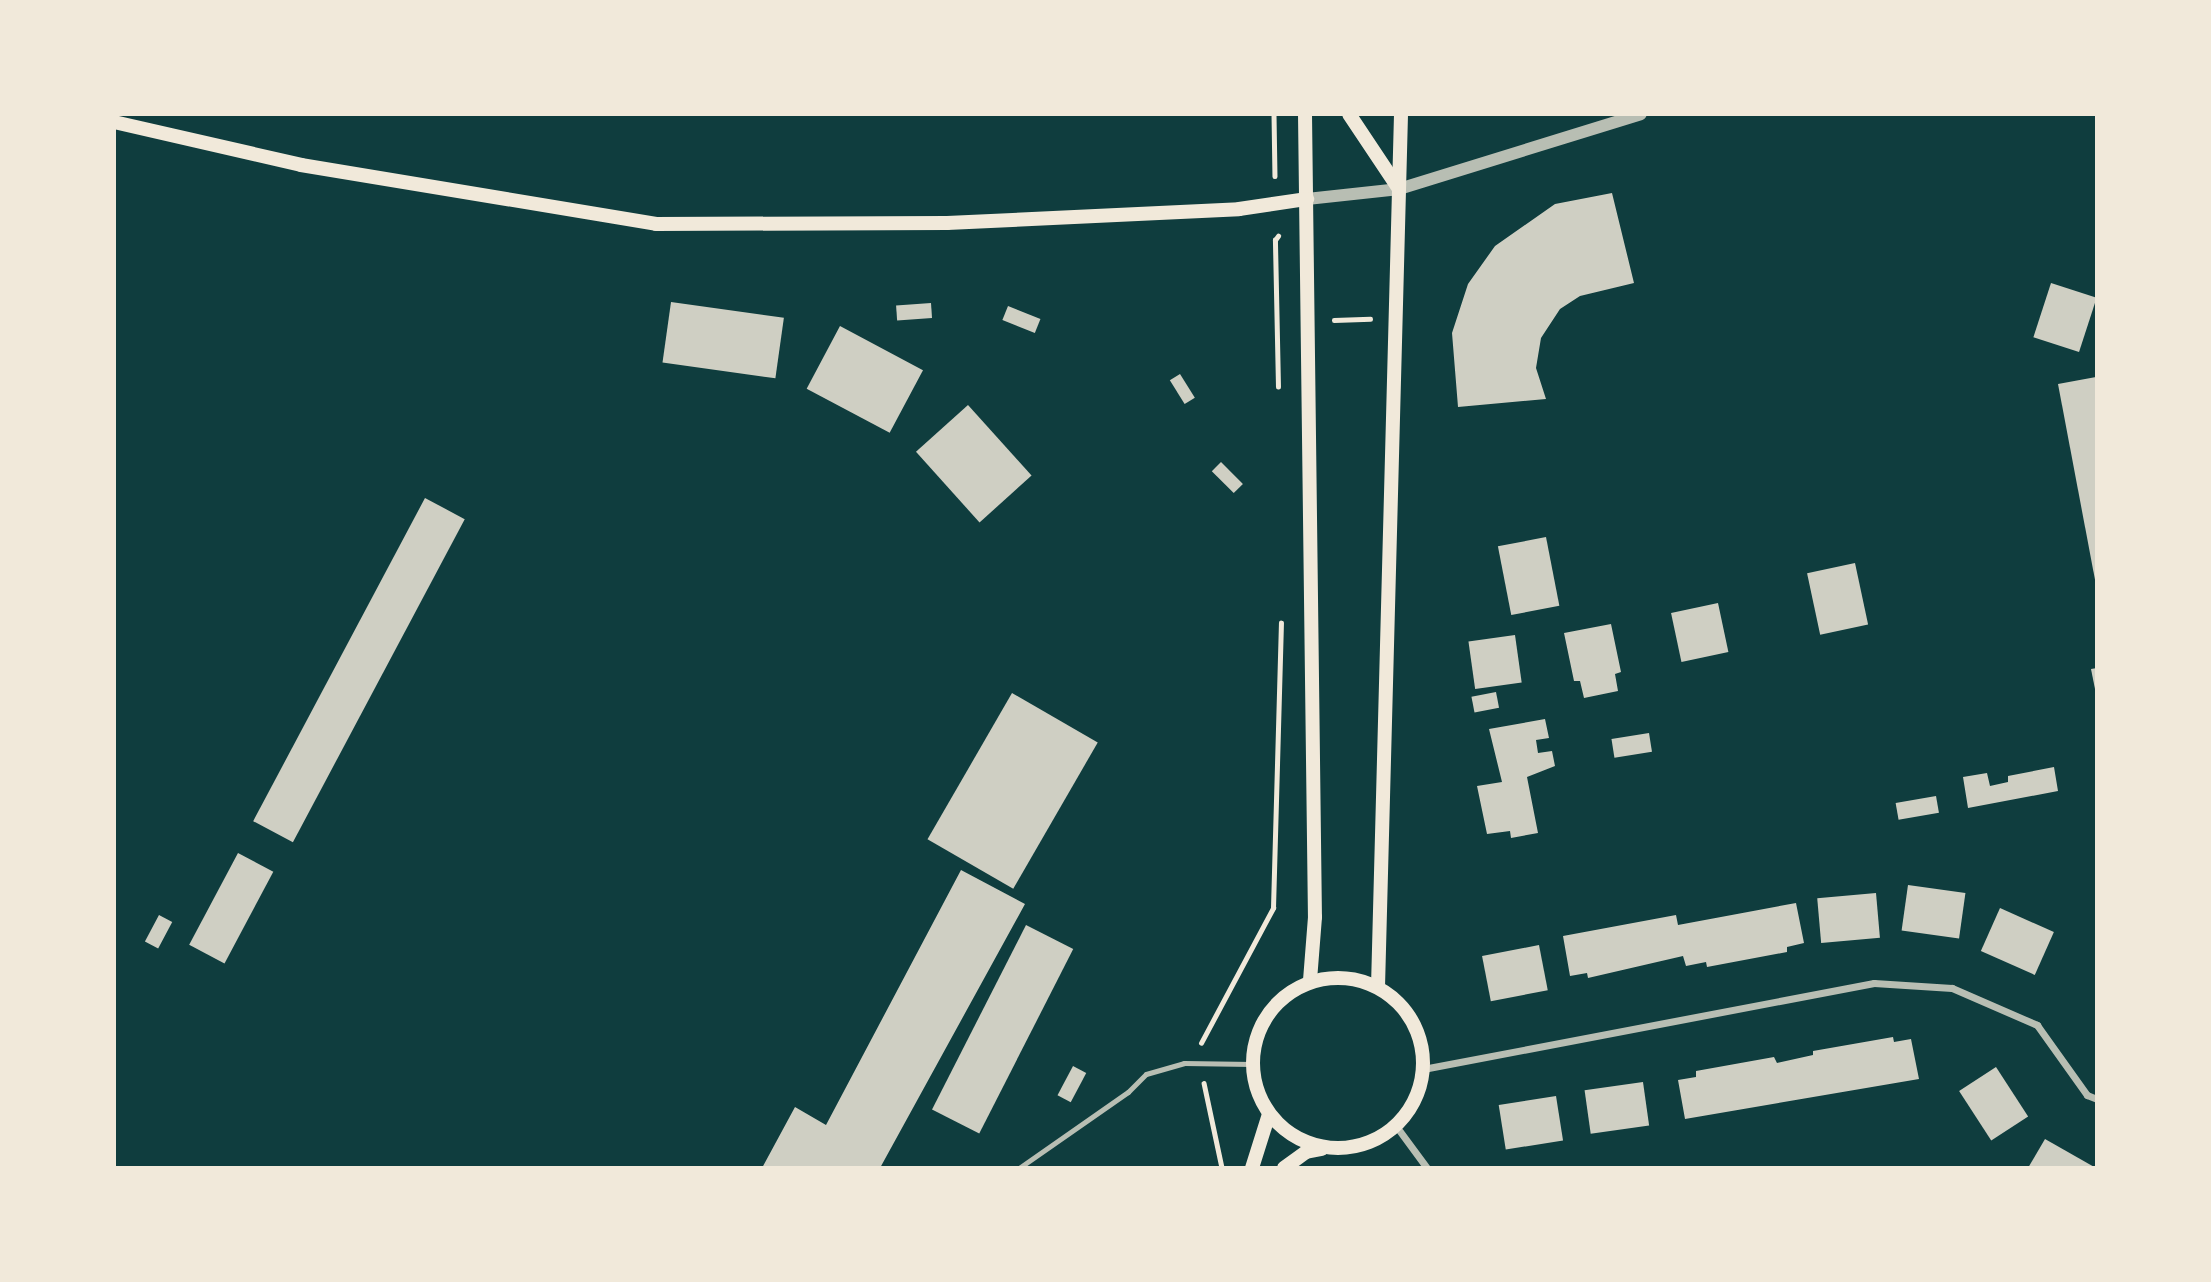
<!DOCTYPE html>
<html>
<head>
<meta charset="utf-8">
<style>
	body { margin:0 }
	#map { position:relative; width:2211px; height:1282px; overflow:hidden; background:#0f3d3e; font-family:"DejaVu Sans",sans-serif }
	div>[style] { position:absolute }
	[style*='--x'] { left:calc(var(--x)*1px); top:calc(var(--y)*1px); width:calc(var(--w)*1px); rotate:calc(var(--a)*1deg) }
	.building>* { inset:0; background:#cfcfc3; transform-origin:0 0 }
	.path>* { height:4.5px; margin:-2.25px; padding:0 2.25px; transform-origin:2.25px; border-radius:2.25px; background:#f1e9da }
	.service>* { height:5px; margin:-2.5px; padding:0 2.5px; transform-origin:2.5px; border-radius:2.5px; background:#b8beb3 }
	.minor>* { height:7px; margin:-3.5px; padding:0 3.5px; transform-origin:3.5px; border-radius:3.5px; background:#b8beb3 }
	.tertiary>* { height:12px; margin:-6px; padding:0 6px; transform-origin:6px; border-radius:6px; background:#b8beb3 }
	.secondary>* { height:14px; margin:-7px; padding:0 7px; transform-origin:7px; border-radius:7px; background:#f1e9da }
	.secondary>.ring { margin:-7px; padding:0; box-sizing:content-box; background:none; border:14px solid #f1e9da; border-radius:50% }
	span { translate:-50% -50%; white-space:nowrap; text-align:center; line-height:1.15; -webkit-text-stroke:5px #f1e9da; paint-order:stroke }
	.frame { position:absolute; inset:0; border:116px solid #f1e9da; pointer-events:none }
</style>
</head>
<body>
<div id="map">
	<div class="building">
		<div style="clip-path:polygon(1612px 193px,1634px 283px,1580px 296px,1560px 309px,1541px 338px,1536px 368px,1546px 399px,1458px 407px,1452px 333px,1468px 284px,1495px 246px,1555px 204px)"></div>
		<div style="left:2051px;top:283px;width:48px;height:57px;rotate:18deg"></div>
		<div style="left:671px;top:302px;width:114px;height:61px;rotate:8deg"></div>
		<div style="left:931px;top:303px;width:15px;height:35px;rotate:86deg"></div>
		<div style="left:1008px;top:306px;width:35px;height:15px;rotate:22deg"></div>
		<div style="left:840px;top:326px;width:94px;height:71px;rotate:28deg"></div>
		<div style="left:1180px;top:374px;width:28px;height:12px;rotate:58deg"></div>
		<div style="clip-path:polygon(2096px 377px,2097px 384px,2096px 585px,2058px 384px)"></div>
		<div style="left:968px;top:405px;width:95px;height:70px;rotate:48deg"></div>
		<div style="left:1221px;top:462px;width:31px;height:13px;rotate:45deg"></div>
		<div style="left:425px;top:498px;width:45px;height:366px;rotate:28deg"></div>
		<div style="left:1546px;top:537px;width:70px;height:49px;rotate:79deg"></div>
		<div style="left:1855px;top:563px;width:63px;height:49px;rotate:78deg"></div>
		<div style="left:1718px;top:603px;width:50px;height:48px;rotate:78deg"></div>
		<div style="clip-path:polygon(1611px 624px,1621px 672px,1615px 674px,1618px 691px,1584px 698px,1580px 681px,1574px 681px,1564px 633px)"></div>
		<div style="left:1515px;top:635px;width:48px;height:47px;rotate:82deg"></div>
		<div style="clip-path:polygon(2097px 668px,2097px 694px,2096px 694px,2091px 669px)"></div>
		<div style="left:1496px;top:692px;width:16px;height:25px;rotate:79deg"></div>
		<div style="left:1012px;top:693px;width:99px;height:169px;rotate:30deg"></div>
		<div style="clip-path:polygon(1545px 719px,1549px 738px,1536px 740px,1538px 753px,1552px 751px,1555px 766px,1527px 777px,1538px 833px,1511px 838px,1510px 831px,1487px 834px,1477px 786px,1502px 782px,1489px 729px)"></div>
		<div style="left:1649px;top:733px;width:19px;height:38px;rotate:81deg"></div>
		<div style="clip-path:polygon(2054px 767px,2058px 791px,1968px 808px,1963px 777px,1987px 773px,1990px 786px,2008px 782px,2008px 776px)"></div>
		<div style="left:1936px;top:796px;width:17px;height:41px;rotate:80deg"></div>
		<div style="left:238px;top:853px;width:40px;height:104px;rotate:28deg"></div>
		<div style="clip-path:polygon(961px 870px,1025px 904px,880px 1168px,762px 1168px,795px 1107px,826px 1125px)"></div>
		<div style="left:1908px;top:885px;width:58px;height:46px;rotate:8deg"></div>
		<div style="left:1876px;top:893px;width:45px;height:59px;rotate:85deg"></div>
		<div style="clip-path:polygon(1796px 903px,1804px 943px,1787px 947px,1787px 952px,1707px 967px,1706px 962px,1686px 966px,1683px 956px,1588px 978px,1587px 973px,1570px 976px,1563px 936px,1676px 915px,1678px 925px)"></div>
		<div style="left:2000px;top:908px;width:59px;height:47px;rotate:24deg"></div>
		<div style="left:159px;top:915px;width:15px;height:30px;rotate:28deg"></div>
		<div style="left:1026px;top:925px;width:53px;height:207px;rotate:27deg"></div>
		<div style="left:1539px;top:945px;width:46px;height:58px;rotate:79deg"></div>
		<div style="clip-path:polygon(1893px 1037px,1894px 1042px,1911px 1039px,1919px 1079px,1685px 1119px,1678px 1080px,1696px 1077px,1696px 1071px,1774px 1057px,1777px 1063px,1813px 1055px,1813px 1051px)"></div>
		<div style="left:1073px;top:1066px;width:15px;height:33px;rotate:28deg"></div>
		<div style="left:1996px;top:1067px;width:59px;height:44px;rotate:57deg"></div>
		<div style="left:1643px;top:1082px;width:44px;height:59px;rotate:82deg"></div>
		<div style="left:1556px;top:1096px;width:45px;height:58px;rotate:81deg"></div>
		<div style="clip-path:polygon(2045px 1139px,2096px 1168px,2028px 1168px)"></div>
	</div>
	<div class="path">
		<div style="--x:1274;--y:114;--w:62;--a:89.1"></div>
		<div style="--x:1334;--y:320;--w:36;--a:-2"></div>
		<div style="--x:1278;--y:387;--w:147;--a:-91.2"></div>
		<div style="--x:1275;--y:240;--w:5;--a:-53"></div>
		<div style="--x:1201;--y:1043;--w:153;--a:-61.9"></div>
		<div style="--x:1273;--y:908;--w:285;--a:-88.4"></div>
		<div style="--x:1204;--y:1083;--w:87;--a:78"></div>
	</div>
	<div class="service">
		<div style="--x:1019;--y:1168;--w:133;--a:-34.9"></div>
		<div style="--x:1128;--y:1092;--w:25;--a:-45"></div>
		<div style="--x:1146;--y:1074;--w:40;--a:-16"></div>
		<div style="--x:1184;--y:1063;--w:68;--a:0.8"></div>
	</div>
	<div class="minor">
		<div style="--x:1423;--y:1069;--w:459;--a:-10.8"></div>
		<div style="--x:1874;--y:983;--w:78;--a:3.7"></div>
		<div style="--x:1952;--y:988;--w:93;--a:23.5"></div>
		<div style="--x:2037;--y:1025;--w:86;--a:54.5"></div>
		<div style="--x:2087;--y:1095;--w:11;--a:22"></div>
		<div style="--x:1396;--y:1126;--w:52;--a:53.6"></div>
	</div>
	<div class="tertiary">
		<div style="--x:1307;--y:199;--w:93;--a:-6.2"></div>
		<div style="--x:1399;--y:189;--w:253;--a:-17.2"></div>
	</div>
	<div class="secondary">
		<div style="--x:1305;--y:114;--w:803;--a:89.29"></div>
		<div style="--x:1315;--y:917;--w:64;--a:94.5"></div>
		<div style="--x:1349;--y:114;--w:90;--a:56.3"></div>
		<div style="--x:114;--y:122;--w:192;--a:12.9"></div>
		<div style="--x:301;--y:165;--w:360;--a:9.4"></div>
		<div style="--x:656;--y:224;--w:291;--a:-0.2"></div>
		<div style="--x:947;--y:223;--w:292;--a:-2.7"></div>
		<div style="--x:1239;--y:209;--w:69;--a:-8.4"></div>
		<div class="ring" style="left:1253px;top:978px;width:156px;height:156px"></div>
		<div style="--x:1378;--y:987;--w:873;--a:-88.49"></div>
		<div style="--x:1252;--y:1168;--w:57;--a:-72.5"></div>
		<div style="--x:1284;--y:1168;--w:27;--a:-36"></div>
		<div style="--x:1306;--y:1152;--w:16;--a:-11"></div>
	</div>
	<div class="frame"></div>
</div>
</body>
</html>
